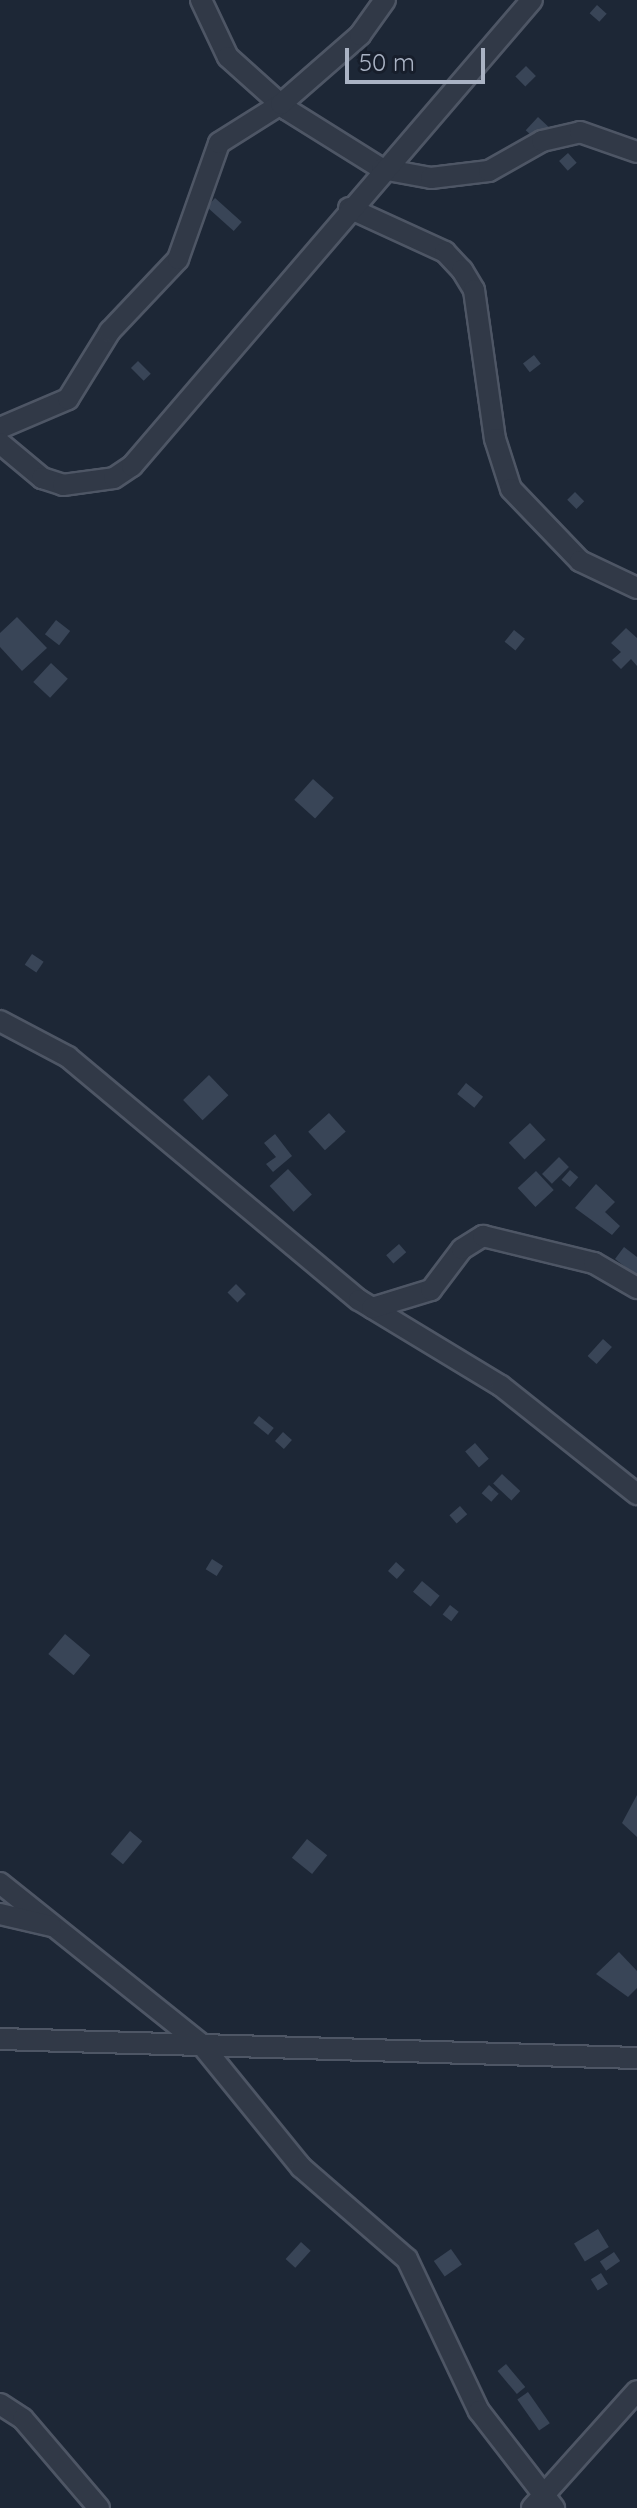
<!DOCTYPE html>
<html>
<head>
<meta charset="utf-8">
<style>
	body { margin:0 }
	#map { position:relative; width:637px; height:2508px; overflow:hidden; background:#1d2736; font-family:Quicksand,sans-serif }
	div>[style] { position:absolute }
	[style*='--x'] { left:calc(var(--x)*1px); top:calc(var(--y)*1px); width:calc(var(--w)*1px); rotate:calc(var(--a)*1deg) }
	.building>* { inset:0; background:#394557; transform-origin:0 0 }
	.roads { filter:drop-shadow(2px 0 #4e5665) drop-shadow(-2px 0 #4e5665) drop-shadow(0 2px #4e5665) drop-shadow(0 -2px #4e5665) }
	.minor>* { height:20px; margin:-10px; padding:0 10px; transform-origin:10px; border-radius:10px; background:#313947 }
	span { translate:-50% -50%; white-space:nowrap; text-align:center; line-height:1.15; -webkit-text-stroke:7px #171e2b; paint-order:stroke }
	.scale { position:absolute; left:345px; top:48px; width:140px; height:36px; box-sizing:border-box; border:4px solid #aab3c4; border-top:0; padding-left:10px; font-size:24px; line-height:28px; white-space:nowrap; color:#aab3c4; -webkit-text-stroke:6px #171e2b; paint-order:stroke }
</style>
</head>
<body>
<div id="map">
	<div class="building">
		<div style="left:597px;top:5px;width:13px;height:11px;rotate:42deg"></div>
		<div style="left:526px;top:66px;width:14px;height:15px;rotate:45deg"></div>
		<div style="left:538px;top:117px;width:22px;height:18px;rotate:43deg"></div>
		<div style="left:568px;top:153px;width:13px;height:12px;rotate:48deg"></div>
		<div style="left:215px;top:198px;width:36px;height:12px;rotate:42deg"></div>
		<div style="left:534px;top:355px;width:11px;height:14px;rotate:52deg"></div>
		<div style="left:138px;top:361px;width:18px;height:10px;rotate:45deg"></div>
		<div style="left:575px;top:492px;width:13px;height:11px;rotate:45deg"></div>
		<div style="clip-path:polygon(17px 617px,47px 648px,22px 671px,0 647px,0 633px)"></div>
		<div style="left:56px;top:620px;width:18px;height:18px;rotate:38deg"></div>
		<div style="clip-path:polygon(626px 628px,637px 638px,637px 666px,631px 659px,621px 669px,612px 660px,621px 652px,611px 643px)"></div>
		<div style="left:514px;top:630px;width:14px;height:15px;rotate:39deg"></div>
		<div style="left:51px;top:663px;width:23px;height:26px;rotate:43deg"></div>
		<div style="left:313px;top:779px;width:28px;height:28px;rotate:42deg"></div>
		<div style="left:32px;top:954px;width:14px;height:13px;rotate:34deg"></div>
		<div style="left:209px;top:1075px;width:28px;height:36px;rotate:46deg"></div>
		<div style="left:466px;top:1083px;width:22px;height:14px;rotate:39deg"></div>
		<div style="left:329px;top:1113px;width:25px;height:28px;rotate:48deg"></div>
		<div style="left:530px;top:1123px;width:23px;height:29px;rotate:47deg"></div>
		<div style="clip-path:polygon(275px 1134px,292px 1156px,273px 1172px,266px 1164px,276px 1157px,264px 1143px)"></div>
		<div style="left:559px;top:1157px;width:14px;height:24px;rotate:45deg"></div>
		<div style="left:288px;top:1169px;width:35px;height:25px;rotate:47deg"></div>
		<div style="left:570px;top:1170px;width:11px;height:13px;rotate:41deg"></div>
		<div style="left:536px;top:1171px;width:26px;height:25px;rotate:47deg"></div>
		<div style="clip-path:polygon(596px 1184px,615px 1202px,605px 1212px,620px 1226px,612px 1235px,575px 1208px)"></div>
		<div style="left:399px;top:1244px;width:11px;height:17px;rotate:49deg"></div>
		<div style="clip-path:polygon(624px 1247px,637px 1257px,637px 1276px,615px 1259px)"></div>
		<div style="left:236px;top:1284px;width:14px;height:12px;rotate:45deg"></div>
		<div style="left:603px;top:1339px;width:12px;height:23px;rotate:42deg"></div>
		<div style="left:259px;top:1416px;width:19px;height:9px;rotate:39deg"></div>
		<div style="left:283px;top:1432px;width:12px;height:12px;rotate:42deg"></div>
		<div style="left:475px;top:1443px;width:21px;height:13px;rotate:49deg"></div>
		<div style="left:502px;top:1474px;width:25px;height:13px;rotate:43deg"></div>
		<div style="left:489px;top:1485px;width:13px;height:11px;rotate:42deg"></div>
		<div style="left:460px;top:1506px;width:11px;height:14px;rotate:49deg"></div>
		<div style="left:212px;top:1559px;width:13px;height:12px;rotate:32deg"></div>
		<div style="left:396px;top:1562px;width:12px;height:12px;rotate:42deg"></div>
		<div style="left:422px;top:1581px;width:23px;height:14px;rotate:40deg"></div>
		<div style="left:450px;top:1605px;width:11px;height:12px;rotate:38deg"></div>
		<div style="left:65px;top:1634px;width:33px;height:26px;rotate:40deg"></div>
		<div style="clip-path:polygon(637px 1795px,637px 1837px,622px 1823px)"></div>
		<div style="left:130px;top:1831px;width:16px;height:30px;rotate:40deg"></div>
		<div style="left:307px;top:1839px;width:26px;height:24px;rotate:39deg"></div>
		<div style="clip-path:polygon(619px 1952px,637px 1971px,637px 1988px,628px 1997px,596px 1974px)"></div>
		<div style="left:598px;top:2229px;width:21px;height:28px;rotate:59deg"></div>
		<div style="left:301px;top:2242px;width:13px;height:23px;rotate:42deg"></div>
		<div style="left:451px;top:2249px;width:19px;height:21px;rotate:55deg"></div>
		<div style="left:614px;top:2252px;width:11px;height:17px;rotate:56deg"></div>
		<div style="left:601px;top:2273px;width:13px;height:12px;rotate:58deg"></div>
		<div style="left:506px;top:2364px;width:30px;height:11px;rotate:50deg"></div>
		<div style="left:528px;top:2392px;width:38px;height:13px;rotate:55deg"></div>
	</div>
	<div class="roads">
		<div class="minor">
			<div style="--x:201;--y:0;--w:63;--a:64.7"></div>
			<div style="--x:228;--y:57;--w:78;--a:41.9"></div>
			<div style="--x:286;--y:109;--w:113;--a:32"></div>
			<div style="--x:382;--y:169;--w:50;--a:10.4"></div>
			<div style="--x:431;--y:178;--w:58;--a:-6.9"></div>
			<div style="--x:489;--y:171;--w:61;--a:-29.5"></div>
			<div style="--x:542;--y:141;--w:39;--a:-13"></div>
			<div style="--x:580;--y:132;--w:60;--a:19.3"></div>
			<div style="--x:349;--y:208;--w:106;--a:24.6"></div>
			<div style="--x:445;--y:252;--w:25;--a:47"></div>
			<div style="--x:462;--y:270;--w:23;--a:59"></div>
			<div style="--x:474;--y:290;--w:150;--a:82"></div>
			<div style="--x:495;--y:439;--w:52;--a:72.3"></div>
			<div style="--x:511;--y:489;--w:100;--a:46.2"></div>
			<div style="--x:580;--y:561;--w:63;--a:25.3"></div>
			<div style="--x:0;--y:428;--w:74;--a:-23.1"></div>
			<div style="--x:68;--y:399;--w:80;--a:-58.3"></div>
			<div style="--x:110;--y:331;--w:99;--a:-46.6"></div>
			<div style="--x:178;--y:259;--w:123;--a:-70.5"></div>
			<div style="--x:219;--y:143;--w:73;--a:-32.2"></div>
			<div style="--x:281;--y:104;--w:105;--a:-41.1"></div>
			<div style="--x:360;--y:35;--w:43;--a:-54.5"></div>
			<div style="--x:0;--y:443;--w:55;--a:39.8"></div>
			<div style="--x:42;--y:478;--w:22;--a:18"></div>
			<div style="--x:63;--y:485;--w:51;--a:-7.8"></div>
			<div style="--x:114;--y:478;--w:22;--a:-34"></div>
			<div style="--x:132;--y:466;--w:614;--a:-49.36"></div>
			<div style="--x:0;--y:1021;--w:77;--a:27.9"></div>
			<div style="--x:68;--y:1057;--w:379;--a:39.9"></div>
			<div style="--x:359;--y:1300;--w:166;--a:31.2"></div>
			<div style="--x:501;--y:1386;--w:174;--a:38.5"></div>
			<div style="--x:372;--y:1308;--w:62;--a:-17"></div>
			<div style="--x:431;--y:1290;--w:51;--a:-52.9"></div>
			<div style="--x:462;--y:1249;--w:25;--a:-32"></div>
			<div style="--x:483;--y:1236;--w:114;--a:13.7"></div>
			<div style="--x:594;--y:1263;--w:50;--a:30.2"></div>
			<div style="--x:0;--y:1883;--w:258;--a:38.7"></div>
			<div style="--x:201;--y:2044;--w:159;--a:50.9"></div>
			<div style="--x:301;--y:2167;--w:140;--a:41"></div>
			<div style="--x:407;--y:2259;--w:168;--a:64.7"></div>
			<div style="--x:479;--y:2411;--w:123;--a:52.3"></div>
			<div style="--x:0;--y:1914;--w:52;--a:13.2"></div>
			<div style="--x:0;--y:2039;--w:637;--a:1.71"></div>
			<div style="--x:0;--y:2404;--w:27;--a:33"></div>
			<div style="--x:23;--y:2419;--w:117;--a:49.5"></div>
			<div style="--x:532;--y:2508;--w:157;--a:-48.1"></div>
		</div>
	</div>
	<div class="scale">50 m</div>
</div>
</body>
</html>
